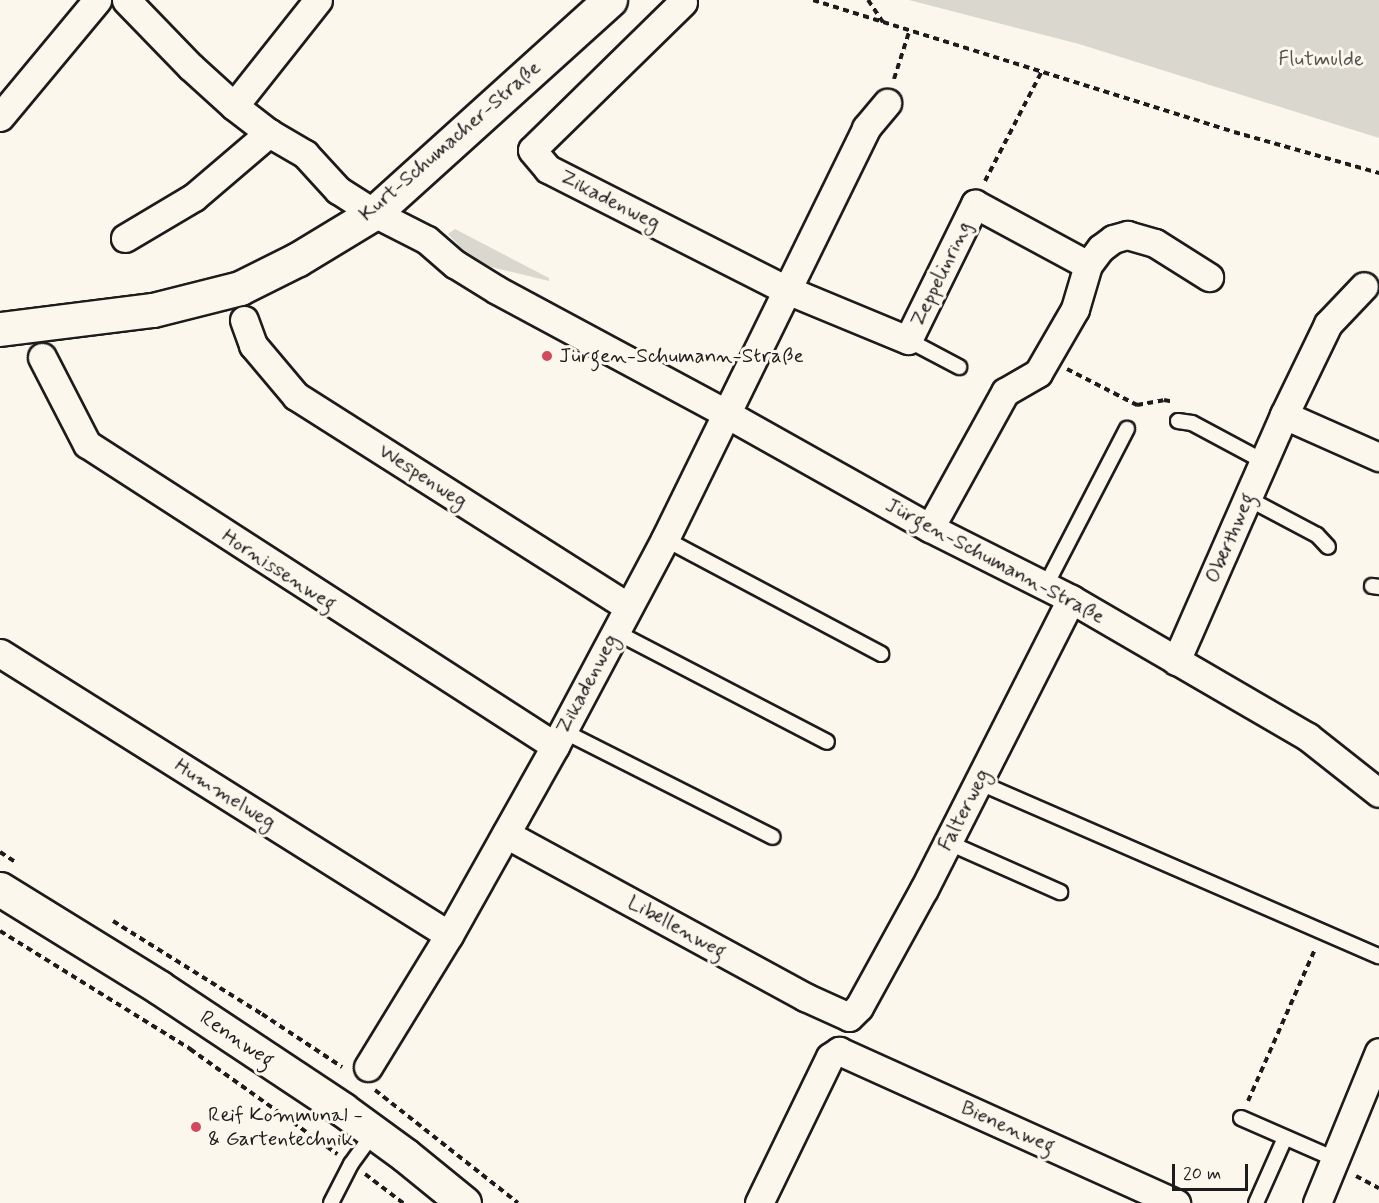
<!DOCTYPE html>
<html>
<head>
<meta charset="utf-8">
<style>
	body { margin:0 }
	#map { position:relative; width:1379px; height:1203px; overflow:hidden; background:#fbf7ec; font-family:Mynerve,sans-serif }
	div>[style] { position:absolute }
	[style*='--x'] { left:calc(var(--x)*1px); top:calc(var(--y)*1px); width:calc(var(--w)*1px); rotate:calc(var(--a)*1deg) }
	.green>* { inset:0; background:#dad7ce }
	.path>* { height:4px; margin-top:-2px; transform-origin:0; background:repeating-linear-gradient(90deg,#1c1c1c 0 6px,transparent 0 10.5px) }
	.roads { filter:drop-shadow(2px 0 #1c1c1c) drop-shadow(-2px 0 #1c1c1c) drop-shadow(0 2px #1c1c1c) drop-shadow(0 -2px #1c1c1c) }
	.service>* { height:14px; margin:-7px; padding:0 7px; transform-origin:7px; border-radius:7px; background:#fbf7ec }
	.minor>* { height:27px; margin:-13.5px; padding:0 13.5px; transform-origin:13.5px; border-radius:13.5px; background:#fbf7ec }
	.secondary>* { height:33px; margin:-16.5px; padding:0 16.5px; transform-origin:16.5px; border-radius:16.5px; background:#fbf7ec }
	.dots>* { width:16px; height:16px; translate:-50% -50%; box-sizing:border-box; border:3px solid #fbf7ec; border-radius:50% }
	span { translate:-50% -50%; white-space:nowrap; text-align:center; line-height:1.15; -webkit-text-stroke:6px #fbf7ec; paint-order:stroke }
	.park-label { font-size:21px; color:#555451 }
	.street-label { font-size:21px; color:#1c1c1c }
	.poi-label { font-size:21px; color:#1c1c1c }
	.left { translate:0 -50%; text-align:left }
	.scale { position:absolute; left:1172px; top:1164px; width:76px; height:27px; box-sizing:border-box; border:3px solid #1c1c1c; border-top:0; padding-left:8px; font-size:18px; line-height:21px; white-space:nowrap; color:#1c1c1c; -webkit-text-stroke:4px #fbf7ec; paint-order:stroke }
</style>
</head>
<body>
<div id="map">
	<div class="green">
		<div style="clip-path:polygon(909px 0,1379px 0,1379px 138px,1079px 44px)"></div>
		<div style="clip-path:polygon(455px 229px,549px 278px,549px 281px,491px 267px,467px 254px,448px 234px)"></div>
	</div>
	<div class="path">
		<div style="--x:813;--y:0;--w:441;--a:17.4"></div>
		<div style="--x:1234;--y:132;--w:151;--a:15.8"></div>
		<div style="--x:868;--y:0;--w:27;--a:56"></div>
		<div style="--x:894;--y:79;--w:49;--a:-72.3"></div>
		<div style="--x:985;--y:181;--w:124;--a:-62.6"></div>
		<div style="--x:1067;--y:369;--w:79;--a:27.2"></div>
		<div style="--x:1137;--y:405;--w:27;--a:-10"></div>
		<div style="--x:1164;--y:400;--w:10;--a:11"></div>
		<div style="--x:0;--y:852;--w:20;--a:33"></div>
		<div style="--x:113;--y:921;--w:176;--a:32"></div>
		<div style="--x:262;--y:1014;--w:96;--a:33.5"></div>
		<div style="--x:0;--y:931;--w:224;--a:31.8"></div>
		<div style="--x:190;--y:1049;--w:181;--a:35.5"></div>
		<div style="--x:375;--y:1090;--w:182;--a:38.3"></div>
		<div style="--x:1248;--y:1101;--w:166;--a:-66.2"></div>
		<div style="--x:365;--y:1174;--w:48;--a:37.3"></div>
		<div style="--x:1356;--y:1176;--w:26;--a:28"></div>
	</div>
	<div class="roads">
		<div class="service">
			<div style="--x:908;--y:340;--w:58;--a:27.9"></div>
			<div style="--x:1178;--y:421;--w:14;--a:8"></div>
			<div style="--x:1192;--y:423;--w:81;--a:28.2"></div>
			<div style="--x:1247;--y:498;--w:79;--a:27.9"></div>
			<div style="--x:1317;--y:535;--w:16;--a:47"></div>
			<div style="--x:665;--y:539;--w:245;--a:28"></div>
			<div style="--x:1046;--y:585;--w:176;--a:-62.6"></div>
			<div style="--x:1372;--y:586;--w:7;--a:8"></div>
			<div style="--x:614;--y:631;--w:240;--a:27.5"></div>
			<div style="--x:561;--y:730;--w:237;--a:26.8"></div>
			<div style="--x:978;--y:782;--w:437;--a:23.5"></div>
			<div style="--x:947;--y:842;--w:124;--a:23.9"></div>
			<div style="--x:1241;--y:1118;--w:103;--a:23.6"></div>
			<div style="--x:331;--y:1203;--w:44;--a:-62.9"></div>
			<div style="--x:351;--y:1164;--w:39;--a:-54"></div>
			<div style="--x:1256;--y:1203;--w:71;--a:-66"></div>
		</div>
		<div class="minor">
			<div style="--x:126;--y:0;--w:93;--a:45.9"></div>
			<div style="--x:191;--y:67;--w:58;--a:42.2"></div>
			<div style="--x:234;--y:106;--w:44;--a:37.6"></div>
			<div style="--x:269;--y:133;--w:42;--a:30.3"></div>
			<div style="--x:305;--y:154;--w:49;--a:47.5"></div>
			<div style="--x:338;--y:190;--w:43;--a:32.6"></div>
			<div style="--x:374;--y:213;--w:59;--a:27"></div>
			<div style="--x:427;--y:240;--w:37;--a:41"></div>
			<div style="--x:455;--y:264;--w:49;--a:31.8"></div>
			<div style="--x:497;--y:290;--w:259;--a:28.3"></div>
			<div style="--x:725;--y:413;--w:235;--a:29.3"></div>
			<div style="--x:930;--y:528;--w:158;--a:26.7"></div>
			<div style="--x:1071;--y:599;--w:274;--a:30.2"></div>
			<div style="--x:1308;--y:737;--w:90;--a:38.3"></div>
			<div style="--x:683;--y:2;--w:211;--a:135.6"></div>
			<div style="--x:532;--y:150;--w:25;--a:50"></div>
			<div style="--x:548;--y:169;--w:268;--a:26.9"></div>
			<div style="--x:787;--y:290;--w:131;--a:22.5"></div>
			<div style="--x:908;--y:340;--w:152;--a:-63.8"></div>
			<div style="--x:975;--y:204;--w:128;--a:28.4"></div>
			<div style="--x:1088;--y:265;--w:46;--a:106.5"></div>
			<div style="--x:1075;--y:309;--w:74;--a:120"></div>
			<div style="--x:1038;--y:373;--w:38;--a:150"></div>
			<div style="--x:1005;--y:392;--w:155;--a:118.9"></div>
			<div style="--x:234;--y:106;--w:135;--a:-51.6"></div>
			<div style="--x:0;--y:117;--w:152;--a:-50.3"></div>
			<div style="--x:125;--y:238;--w:80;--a:-30.7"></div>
			<div style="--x:194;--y:197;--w:99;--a:-40.5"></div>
			<div style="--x:1088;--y:265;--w:21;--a:-53"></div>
			<div style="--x:1101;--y:248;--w:15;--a:-37"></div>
			<div style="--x:1113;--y:239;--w:15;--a:-16"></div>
			<div style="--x:1127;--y:235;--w:29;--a:16"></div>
			<div style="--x:1155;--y:243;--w:64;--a:32.2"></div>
			<div style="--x:244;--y:320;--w:27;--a:70"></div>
			<div style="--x:253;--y:345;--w:67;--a:49.9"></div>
			<div style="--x:296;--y:396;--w:393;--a:32.4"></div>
			<div style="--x:42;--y:357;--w:98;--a:62.7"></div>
			<div style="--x:87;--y:444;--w:557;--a:32.83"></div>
			<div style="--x:1284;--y:415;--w:101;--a:-64.2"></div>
			<div style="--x:1328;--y:324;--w:52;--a:-46.5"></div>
			<div style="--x:0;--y:653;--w:530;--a:32.13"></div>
			<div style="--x:1176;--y:661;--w:269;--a:-66.3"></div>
			<div style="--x:1284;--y:415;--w:104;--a:23.9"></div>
			<div style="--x:506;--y:834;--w:341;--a:28.6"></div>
			<div style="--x:805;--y:997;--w:48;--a:24.4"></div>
			<div style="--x:849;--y:1017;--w:14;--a:-45"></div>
			<div style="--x:859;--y:1007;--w:135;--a:-61.2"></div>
			<div style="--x:924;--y:889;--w:325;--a:-63.1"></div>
			<div style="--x:368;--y:1067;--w:155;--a:-58.5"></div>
			<div style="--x:449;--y:935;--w:217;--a:-60.7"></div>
			<div style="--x:555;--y:746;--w:234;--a:-62"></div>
			<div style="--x:665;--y:539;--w:458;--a:-63.9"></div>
			<div style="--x:866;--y:128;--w:33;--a:-50"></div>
			<div style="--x:759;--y:1203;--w:162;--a:-64.1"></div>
			<div style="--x:830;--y:1057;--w:11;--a:-34"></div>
			<div style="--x:839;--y:1051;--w:370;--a:24.3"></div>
			<div style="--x:1317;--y:1203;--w:163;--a:-67.7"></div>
		</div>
		<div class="secondary">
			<div style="--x:0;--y:329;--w:154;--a:-7.1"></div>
			<div style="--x:153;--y:310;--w:90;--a:-14.2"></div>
			<div style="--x:240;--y:288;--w:65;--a:-26.6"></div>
			<div style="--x:298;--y:259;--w:89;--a:-31.2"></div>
			<div style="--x:374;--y:213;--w:318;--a:-42.1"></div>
			<div style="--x:0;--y:889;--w:188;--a:31.7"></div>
			<div style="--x:160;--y:988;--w:219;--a:33.6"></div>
			<div style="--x:342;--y:1109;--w:78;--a:36.1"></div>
			<div style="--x:405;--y:1155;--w:76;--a:39.1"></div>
		</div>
	</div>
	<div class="dots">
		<div style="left:547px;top:356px;background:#d1495b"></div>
		<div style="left:196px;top:1127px;background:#d1495b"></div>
	</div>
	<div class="park-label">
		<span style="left:1321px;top:59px">Flutmulde</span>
	</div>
	<div class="street-label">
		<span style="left:450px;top:141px;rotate:-41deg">Kurt-Schumacher-Straße</span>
		<span style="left:610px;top:200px;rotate:27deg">Zikadenweg</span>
		<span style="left:941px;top:274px;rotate:-64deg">Zeppelinring</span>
		<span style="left:423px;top:476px;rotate:33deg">Wespenweg</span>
		<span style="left:1230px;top:538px;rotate:-67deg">Oberthweg</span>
		<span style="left:995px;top:561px;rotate:28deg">Jürgen-Schumann-Straße</span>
		<span style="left:279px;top:570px;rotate:33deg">Hornissenweg</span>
		<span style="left:587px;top:684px;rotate:-62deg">Zikadenweg</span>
		<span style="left:225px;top:794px;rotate:32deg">Hummelweg</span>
		<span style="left:964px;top:810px;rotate:-63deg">Falterweg</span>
		<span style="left:677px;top:927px;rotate:29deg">Libellenweg</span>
		<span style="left:237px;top:1039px;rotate:34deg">Rennweg</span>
		<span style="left:1008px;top:1127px;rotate:24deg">Bienenweg</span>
	</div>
	<div class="poi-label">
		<span class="left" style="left:559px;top:356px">Jürgen-Schumann-Straße</span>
		<span class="left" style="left:208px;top:1127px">Reif Kommunal -<br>&amp; Gartentechnik</span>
	</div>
	<div class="scale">20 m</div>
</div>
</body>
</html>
